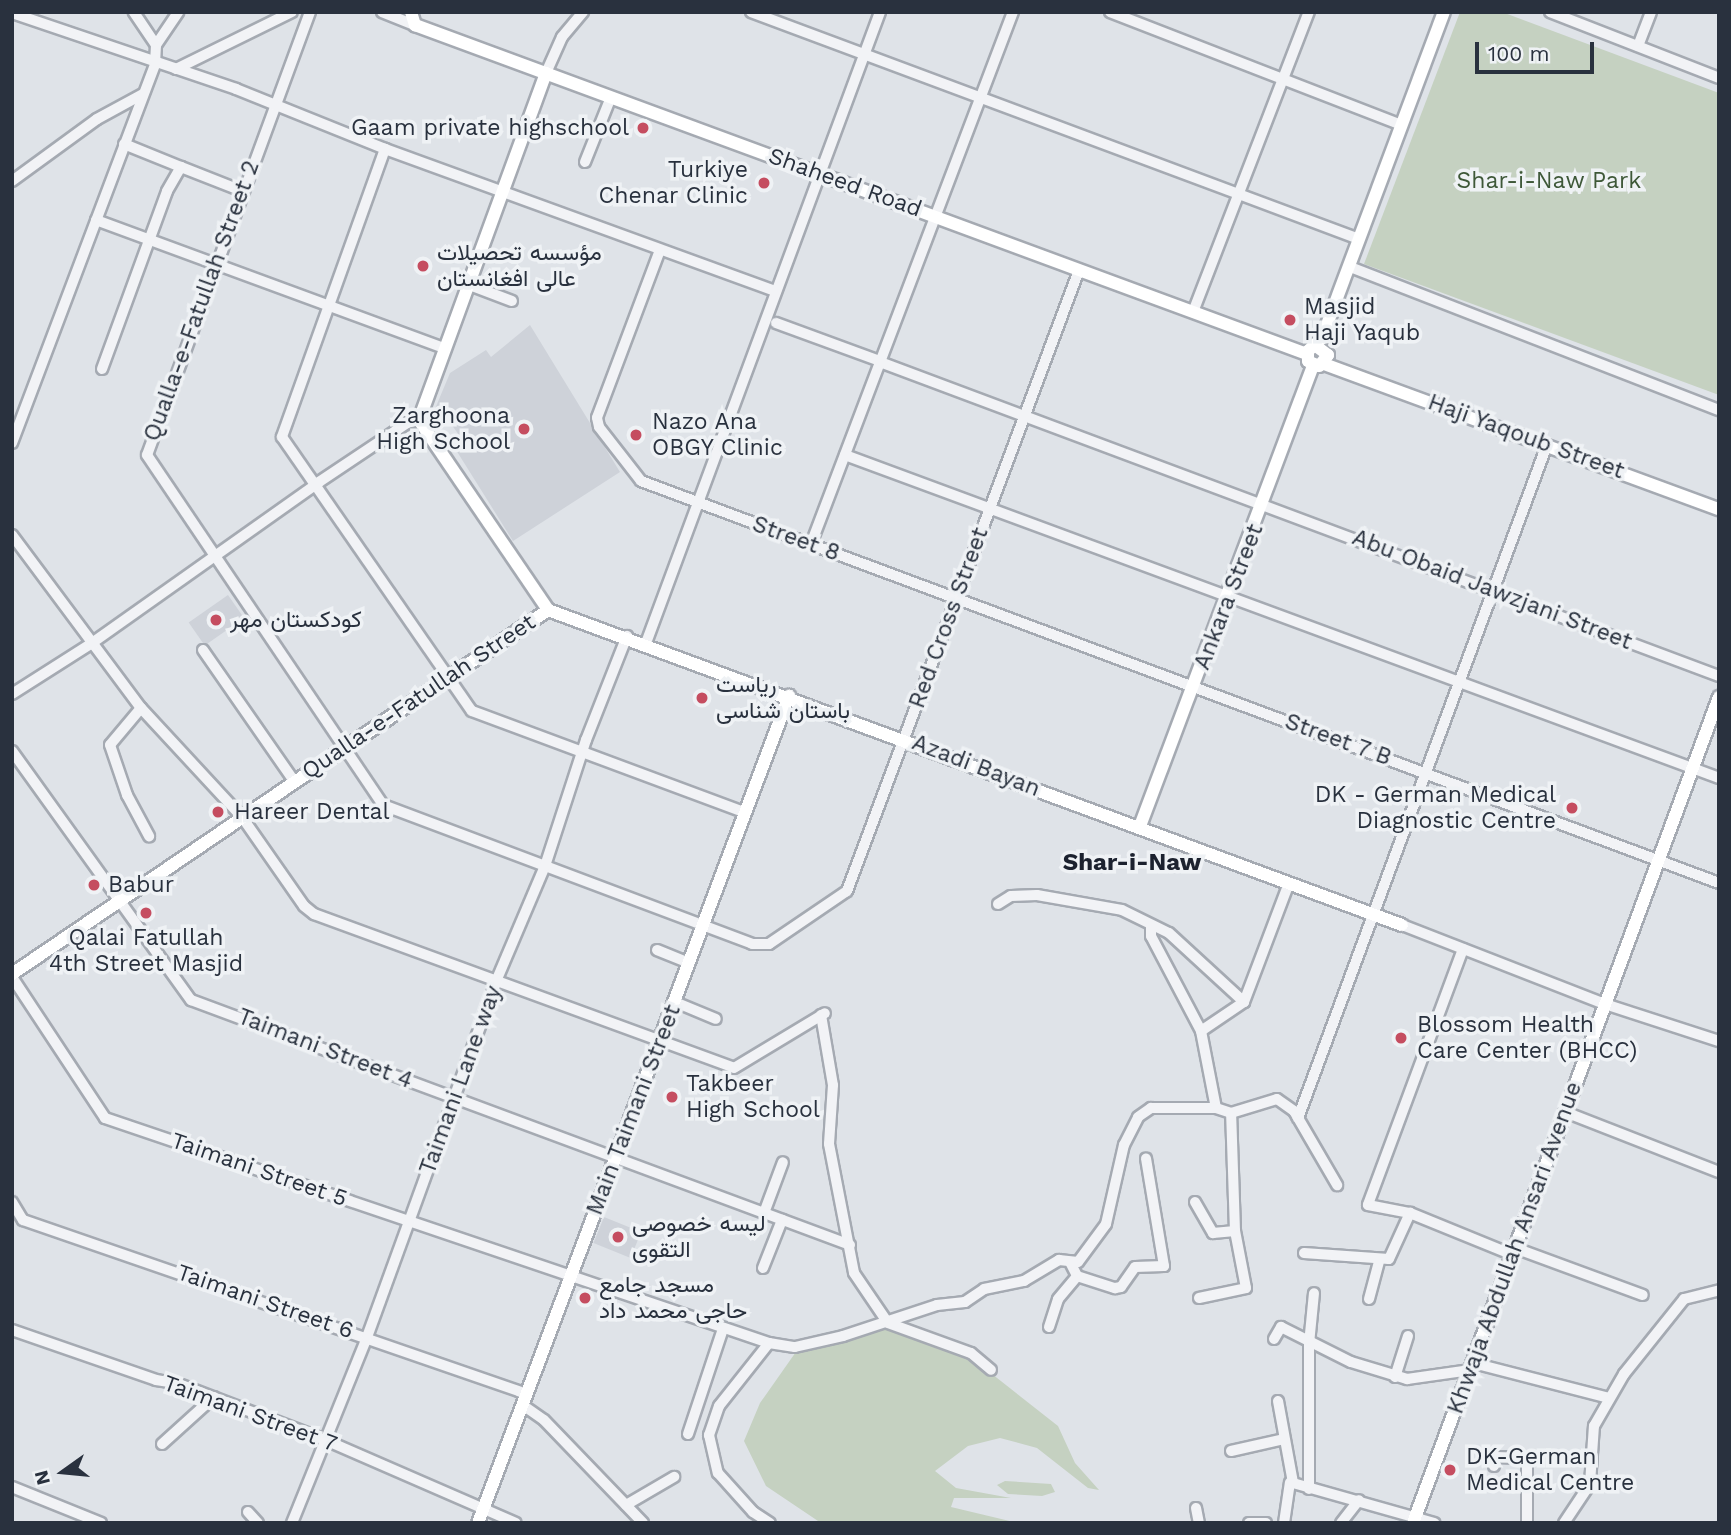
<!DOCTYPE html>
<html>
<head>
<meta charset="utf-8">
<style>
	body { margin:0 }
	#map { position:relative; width:1731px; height:1535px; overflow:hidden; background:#dfe3e8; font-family:"Work Sans",Vazirmatn,sans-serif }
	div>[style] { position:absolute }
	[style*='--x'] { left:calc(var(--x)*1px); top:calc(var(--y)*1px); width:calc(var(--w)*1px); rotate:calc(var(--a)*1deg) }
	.built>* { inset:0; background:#ced2d9; transform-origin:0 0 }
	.green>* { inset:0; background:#c5d1c1 }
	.roads { filter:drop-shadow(2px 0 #a5aab2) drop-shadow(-2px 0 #a5aab2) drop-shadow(0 2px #a5aab2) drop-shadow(0 -2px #a5aab2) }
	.minor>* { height:10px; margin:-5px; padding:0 5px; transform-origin:5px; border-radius:5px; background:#f2f3f6 }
	.major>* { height:12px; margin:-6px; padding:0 6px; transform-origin:6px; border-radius:6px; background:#fff }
	.dots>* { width:19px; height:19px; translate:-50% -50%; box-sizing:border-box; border:4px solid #eff2f5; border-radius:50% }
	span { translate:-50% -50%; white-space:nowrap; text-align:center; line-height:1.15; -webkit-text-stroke:7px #eff2f5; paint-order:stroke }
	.poi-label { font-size:23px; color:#29313e }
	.right { translate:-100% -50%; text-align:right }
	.left { translate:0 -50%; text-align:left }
	.park-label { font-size:23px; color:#3e5838 }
	.street-label { font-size:23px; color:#29313e }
	.neighbourhood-label { font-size:24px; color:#1c222f; font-weight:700 }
	.frame { position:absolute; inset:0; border:14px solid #29313e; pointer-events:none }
	.north { position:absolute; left:28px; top:1437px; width:70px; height:70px; -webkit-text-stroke:5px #eff2f5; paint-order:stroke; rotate:255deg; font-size:19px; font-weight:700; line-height:28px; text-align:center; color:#29313e }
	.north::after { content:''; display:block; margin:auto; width:24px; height:32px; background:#29313e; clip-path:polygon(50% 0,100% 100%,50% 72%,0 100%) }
	.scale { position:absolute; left:1475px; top:42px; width:119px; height:32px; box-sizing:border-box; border:4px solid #29313e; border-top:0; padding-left:9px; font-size:21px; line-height:24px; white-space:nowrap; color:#29313e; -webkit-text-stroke:5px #eff2f5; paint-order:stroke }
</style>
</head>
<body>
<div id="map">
	<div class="built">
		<div style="clip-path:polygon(530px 325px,620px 472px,513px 541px,451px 442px,459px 435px,446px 417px,437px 423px,432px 416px,450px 373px,486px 350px,491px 357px)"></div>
		<div style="left:228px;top:595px;width:28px;height:48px;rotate:55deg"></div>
		<div style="left:604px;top:1217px;width:40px;height:28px;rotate:22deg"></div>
	</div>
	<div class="green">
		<div style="clip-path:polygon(1460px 12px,1502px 12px,1719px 93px,1719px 395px,1364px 264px)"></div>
		<div style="clip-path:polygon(888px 1327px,964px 1353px,992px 1374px,1058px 1426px,1075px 1463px,1099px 1490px,1088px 1488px,1037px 1448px,1000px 1438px,968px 1446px,935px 1471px,956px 1488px,1011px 1498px,954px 1498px,951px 1507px,1018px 1523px,821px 1523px,766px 1486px,744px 1441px,760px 1403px,798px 1349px)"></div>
		<div style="clip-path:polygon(1005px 1481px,1051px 1484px,1055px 1492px,1042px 1496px,1008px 1494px,997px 1485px)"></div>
	</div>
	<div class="roads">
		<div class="minor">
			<div style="--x:310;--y:12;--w:472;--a:110.2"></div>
			<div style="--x:147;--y:455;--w:422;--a:56"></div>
			<div style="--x:383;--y:805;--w:394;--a:20.6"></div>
			<div style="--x:752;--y:944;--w:17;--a:0"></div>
			<div style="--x:769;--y:944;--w:94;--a:-34.2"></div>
			<div style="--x:847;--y:891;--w:663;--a:-69.51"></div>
			<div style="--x:382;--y:12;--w:35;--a:22"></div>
			<div style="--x:751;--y:12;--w:649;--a:20.47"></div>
			<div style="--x:1110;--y:12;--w:313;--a:21.2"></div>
			<div style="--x:1550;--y:12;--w:181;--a:21.3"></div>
			<div style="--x:12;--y:13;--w:237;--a:18.7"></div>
			<div style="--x:236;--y:89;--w:161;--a:21.9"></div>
			<div style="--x:385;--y:149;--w:416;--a:20"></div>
			<div style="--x:156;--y:45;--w:40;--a:-56"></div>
			<div style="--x:1638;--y:46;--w:36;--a:-69"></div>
			<div style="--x:176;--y:69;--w:129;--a:-26.2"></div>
			<div style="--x:546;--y:73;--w:39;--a:-66"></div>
			<div style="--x:562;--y:37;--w:33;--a:-50"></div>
			<div style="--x:124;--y:144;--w:61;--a:22"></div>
			<div style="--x:385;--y:149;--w:306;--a:109.7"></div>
			<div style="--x:282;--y:437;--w:333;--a:55.3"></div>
			<div style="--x:472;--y:711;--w:292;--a:20.4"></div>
			<div style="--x:585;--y:162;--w:70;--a:-68.2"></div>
			<div style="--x:12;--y:181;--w:105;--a:-36.1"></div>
			<div style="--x:97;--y:119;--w:52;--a:-28.5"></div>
			<div style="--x:96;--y:220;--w:371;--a:20.2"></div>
			<div style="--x:660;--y:250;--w:179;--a:110.6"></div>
			<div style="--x:597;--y:418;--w:9;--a:77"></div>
			<div style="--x:599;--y:427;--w:68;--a:52.1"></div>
			<div style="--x:641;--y:481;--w:1151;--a:20.45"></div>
			<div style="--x:1350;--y:267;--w:396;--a:21.2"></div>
			<div style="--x:467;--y:284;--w:48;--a:20.7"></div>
			<div style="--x:1193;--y:312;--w:322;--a:-68.9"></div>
			<div style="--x:776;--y:323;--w:111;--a:20.1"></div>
			<div style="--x:880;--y:362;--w:896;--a:20.52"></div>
			<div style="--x:102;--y:369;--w:189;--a:-69.9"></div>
			<div style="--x:167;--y:191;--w:28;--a:-60"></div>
			<div style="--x:181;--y:167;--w:66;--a:21.5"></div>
			<div style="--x:12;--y:443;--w:405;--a:-69.3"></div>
			<div style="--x:155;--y:64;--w:19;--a:-87"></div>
			<div style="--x:156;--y:45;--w:40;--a:-124"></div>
			<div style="--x:845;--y:455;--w:932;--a:20.28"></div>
			<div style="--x:12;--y:535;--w:216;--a:53.3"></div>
			<div style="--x:141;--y:708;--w:149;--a:47.2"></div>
			<div style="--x:242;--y:817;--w:108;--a:55.1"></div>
			<div style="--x:304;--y:906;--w:13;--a:39"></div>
			<div style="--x:314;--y:914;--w:447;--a:20.1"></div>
			<div style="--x:734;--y:1068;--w:106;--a:-31.1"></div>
			<div style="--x:811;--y:544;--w:569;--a:-69.21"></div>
			<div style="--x:646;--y:643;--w:673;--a:-69.65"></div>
			<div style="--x:203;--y:650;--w:160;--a:55.2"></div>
			<div style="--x:12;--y:694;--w:95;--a:-32.5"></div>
			<div style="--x:92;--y:643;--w:278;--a:-35.3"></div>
			<div style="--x:319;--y:482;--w:106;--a:-33.8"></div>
			<div style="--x:407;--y:423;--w:12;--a:-14"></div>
			<div style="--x:141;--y:708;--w:48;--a:130"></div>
			<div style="--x:110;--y:745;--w:53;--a:71.2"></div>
			<div style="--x:127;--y:795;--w:47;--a:61.8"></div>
			<div style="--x:12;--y:751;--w:307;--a:54.3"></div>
			<div style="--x:191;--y:1000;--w:703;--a:20.39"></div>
			<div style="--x:998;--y:904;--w:15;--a:-32"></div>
			<div style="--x:1011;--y:896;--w:26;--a:-2"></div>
			<div style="--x:1037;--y:895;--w:86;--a:10"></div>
			<div style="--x:1122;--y:910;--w:52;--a:26.1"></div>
			<div style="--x:1169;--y:933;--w:102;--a:42.6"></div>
			<div style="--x:1244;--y:1002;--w:127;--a:-69.3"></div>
			<div style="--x:1402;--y:925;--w:218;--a:21.3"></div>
			<div style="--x:1605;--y:1004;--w:120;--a:18"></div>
			<div style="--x:1151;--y:926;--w:10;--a:90"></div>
			<div style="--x:1151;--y:936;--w:107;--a:62.2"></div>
			<div style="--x:1201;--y:1031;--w:78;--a:79"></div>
			<div style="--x:1463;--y:949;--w:273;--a:110.4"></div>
			<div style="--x:1368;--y:1205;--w:43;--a:10.8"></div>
			<div style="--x:1410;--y:1213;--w:111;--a:22.2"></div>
			<div style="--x:657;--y:950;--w:35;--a:22"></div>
			<div style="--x:12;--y:977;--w:169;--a:56.6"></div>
			<div style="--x:105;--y:1118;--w:701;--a:18.72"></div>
			<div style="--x:769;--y:1343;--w:26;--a:9"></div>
			<div style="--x:795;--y:1347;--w:49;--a:-12.9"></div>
			<div style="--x:843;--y:1336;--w:99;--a:-18.3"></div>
			<div style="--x:937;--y:1305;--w:28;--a:-6"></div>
			<div style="--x:965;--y:1302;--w:23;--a:-34"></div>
			<div style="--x:984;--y:1289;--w:41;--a:-11.3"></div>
			<div style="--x:1024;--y:1281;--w:41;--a:-31"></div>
			<div style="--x:1059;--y:1260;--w:19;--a:6"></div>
			<div style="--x:1078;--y:1262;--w:47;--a:-53.6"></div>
			<div style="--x:1106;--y:1224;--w:81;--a:-77.2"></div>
			<div style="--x:1124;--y:1145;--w:31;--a:-63"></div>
			<div style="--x:1138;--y:1117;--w:16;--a:-35"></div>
			<div style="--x:1151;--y:1108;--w:65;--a:0"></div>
			<div style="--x:1216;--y:1108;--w:16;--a:18"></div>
			<div style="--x:1231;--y:1113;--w:48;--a:-16.9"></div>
			<div style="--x:1277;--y:1099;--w:21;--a:35"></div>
			<div style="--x:1294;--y:1111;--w:86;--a:59.8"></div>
			<div style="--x:675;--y:1002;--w:44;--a:22.5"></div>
			<div style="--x:821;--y:1015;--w:71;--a:80.3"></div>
			<div style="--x:833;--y:1085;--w:59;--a:93.9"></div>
			<div style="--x:829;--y:1144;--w:131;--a:79"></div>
			<div style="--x:854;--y:1273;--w:60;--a:55.8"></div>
			<div style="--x:888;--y:1323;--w:88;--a:19.9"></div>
			<div style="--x:971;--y:1353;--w:26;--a:40"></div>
			<div style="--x:1201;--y:1031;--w:52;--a:-34"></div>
			<div style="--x:1565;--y:1112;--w:165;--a:21.3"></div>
			<div style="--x:1298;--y:1118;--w:718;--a:-69.7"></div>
			<div style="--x:12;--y:1202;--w:21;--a:59"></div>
			<div style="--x:23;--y:1220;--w:533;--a:19.05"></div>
			<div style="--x:1195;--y:1202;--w:36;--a:60"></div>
			<div style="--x:1213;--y:1233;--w:22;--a:-5"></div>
			<div style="--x:764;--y:1213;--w:54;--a:-69.6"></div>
			<div style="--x:1515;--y:1248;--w:136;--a:20.2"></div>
			<div style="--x:1304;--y:1253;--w:85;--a:4"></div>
			<div style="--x:1389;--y:1259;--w:51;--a:-65.5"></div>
			<div style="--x:1071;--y:1264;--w:13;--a:63"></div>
			<div style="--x:1077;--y:1276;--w:40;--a:18"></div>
			<div style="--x:1115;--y:1288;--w:6;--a:-9"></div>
			<div style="--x:1121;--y:1287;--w:24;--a:-55"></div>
			<div style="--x:1135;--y:1267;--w:29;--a:-2"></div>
			<div style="--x:1164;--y:1266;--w:109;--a:-99.5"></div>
			<div style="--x:763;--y:1268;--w:52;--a:-68.4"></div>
			<div style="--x:1199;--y:1298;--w:48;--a:-12"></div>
			<div style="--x:1246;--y:1288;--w:58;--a:-100.9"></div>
			<div style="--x:1235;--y:1231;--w:118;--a:-91.9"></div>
			<div style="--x:1369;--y:1299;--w:39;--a:-75"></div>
			<div style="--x:1049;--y:1327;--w:29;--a:-72"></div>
			<div style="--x:1058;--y:1299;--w:30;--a:-50"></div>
			<div style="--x:12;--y:1330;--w:152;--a:19.1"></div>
			<div style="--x:156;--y:1380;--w:20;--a:9"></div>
			<div style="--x:176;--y:1383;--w:157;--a:20.9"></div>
			<div style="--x:323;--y:1439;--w:210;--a:23.5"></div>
			<div style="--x:1274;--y:1339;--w:14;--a:-60"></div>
			<div style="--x:1281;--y:1327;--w:78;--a:26.6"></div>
			<div style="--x:1351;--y:1362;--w:59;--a:16.9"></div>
			<div style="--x:1407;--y:1379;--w:64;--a:-8.1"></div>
			<div style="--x:769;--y:1343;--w:80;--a:128.4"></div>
			<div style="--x:719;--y:1406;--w:31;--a:109"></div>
			<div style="--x:709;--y:1435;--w:39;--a:77"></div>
			<div style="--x:718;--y:1473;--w:52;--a:48.1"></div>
			<div style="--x:753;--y:1512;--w:20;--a:33"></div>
			<div style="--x:1473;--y:1363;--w:140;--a:14.4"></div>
			<div style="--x:1395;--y:1377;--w:43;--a:-72.4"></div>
			<div style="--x:1278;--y:1401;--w:83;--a:79.6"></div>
			<div style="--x:1293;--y:1483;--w:147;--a:15.8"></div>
			<div style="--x:524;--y:1406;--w:24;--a:35"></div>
			<div style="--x:544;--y:1420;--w:143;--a:46.1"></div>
			<div style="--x:688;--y:1434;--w:111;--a:-71.6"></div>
			<div style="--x:162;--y:1444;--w:70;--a:-42.1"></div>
			<div style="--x:1231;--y:1451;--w:54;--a:-12.8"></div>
			<div style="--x:1494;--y:1466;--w:9;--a:-77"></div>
			<div style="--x:1496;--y:1457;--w:31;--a:2"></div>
			<div style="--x:1527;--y:1458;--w:65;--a:90"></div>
			<div style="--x:12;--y:1487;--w:96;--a:22"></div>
			<div style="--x:1309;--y:1489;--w:145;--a:-90"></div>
			<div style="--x:1309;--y:1344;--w:51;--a:-84.4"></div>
			<div style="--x:626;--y:1505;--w:56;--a:-30.3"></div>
			<div style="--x:1196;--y:1508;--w:15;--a:79"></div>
			<div style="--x:248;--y:1512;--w:15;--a:48"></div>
			<div style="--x:292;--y:1523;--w:201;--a:-68"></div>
			<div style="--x:367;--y:1337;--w:381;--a:-70"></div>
			<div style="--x:497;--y:979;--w:123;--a:-67"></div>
			<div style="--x:545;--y:866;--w:133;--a:-72"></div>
			<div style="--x:586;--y:740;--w:112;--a:-68.5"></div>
			<div style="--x:1249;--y:1523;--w:17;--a:0"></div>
			<div style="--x:1284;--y:1523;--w:41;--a:-81.7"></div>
			<div style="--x:1341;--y:1523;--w:29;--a:-52"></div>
			<div style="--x:1564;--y:1523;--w:47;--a:-56.3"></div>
			<div style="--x:1590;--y:1484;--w:58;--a:-86.1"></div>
			<div style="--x:1594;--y:1426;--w:60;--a:-60"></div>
			<div style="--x:1624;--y:1374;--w:96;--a:-51.3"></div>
			<div style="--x:1684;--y:1299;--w:36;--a:-14"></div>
		</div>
		<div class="major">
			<div style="--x:411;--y:12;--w:14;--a:73"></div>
			<div style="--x:415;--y:25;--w:951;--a:20.25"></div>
			<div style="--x:546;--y:73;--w:370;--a:110.1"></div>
			<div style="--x:419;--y:420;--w:230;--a:55.8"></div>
			<div style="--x:1316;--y:346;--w:15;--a:37"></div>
			<div style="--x:1328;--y:355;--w:14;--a:129"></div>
			<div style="--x:1319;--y:366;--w:12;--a:-156"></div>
			<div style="--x:1308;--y:361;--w:10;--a:-90"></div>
			<div style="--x:1308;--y:351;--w:19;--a:-43"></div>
			<div style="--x:1322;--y:338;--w:348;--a:-69.5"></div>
			<div style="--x:1324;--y:364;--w:421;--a:20.2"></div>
			<div style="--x:548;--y:610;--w:910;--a:20.25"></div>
			<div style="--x:1140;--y:826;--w:492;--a:-69.4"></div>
			<div style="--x:12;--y:974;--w:648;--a:-34.18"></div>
			<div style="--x:478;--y:1523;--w:884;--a:-69.39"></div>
			<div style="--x:1413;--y:1523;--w:881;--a:-69.67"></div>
		</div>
	</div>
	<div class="dots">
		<div style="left:643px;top:128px;background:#c54d60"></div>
		<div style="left:764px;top:183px;background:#c54d60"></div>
		<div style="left:423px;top:266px;background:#c54d60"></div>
		<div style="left:1290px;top:320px;background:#c54d60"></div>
		<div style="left:524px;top:429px;background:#c54d60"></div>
		<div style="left:636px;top:435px;background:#c54d60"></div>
		<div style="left:216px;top:620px;background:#c54d60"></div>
		<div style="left:702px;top:698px;background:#c54d60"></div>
		<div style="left:1572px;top:808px;background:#c54d60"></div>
		<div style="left:218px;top:812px;background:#c54d60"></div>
		<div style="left:94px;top:885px;background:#c54d60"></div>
		<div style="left:146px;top:913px;background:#c54d60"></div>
		<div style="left:1401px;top:1038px;background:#c54d60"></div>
		<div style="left:672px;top:1097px;background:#c54d60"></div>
		<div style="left:618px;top:1237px;background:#c54d60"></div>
		<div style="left:585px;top:1298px;background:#c54d60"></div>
		<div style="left:1450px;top:1470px;background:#c54d60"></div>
	</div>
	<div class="poi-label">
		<span class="right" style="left:629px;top:128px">Gaam private highschool</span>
		<span class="right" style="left:748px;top:183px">Turkiye<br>Chenar Clinic</span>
		<span class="left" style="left:437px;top:266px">مؤسسه تحصیلات<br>عالی افغانستان</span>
		<span class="left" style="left:1304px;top:320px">Masjid<br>Haji Yaqub</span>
		<span class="right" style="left:510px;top:429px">Zarghoona<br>High School</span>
		<span class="left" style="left:652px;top:435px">Nazo Ana<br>OBGY Clinic</span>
		<span class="left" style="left:230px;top:620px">کودکستان مهر</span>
		<span class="left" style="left:716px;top:698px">ریاست<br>باستان شناسی</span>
		<span class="right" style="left:1556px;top:808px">DK - German Medical<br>Diagnostic Centre</span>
		<span class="left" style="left:234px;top:812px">Hareer Dental</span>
		<span class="left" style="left:108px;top:885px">Babur</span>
		<span style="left:146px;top:951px">Qalai Fatullah<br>4th Street Masjid</span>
		<span class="left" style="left:1417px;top:1038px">Blossom Health<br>Care Center (BHCC)</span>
		<span class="left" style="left:686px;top:1097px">Takbeer<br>High School</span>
		<span class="left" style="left:632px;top:1237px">لیسه خصوصی<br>التقوی</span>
		<span class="left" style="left:599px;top:1298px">مسجد جامع<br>حاجی محمد داد</span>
		<span class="left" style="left:1466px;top:1470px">DK-German<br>Medical Centre</span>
	</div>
	<div class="park-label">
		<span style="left:1549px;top:181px">Shar-i-Naw Park</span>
	</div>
	<div class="street-label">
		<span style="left:845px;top:183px;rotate:20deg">Shaheed Road</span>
		<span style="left:202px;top:301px;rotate:-70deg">Qualla-e-Fatullah Street 2</span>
		<span style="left:1526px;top:437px;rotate:20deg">Haji Yaqoub Street</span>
		<span style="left:796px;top:539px;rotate:20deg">Street 8</span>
		<span style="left:1492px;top:590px;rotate:21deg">Abu Obaid Jawzjani Street</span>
		<span style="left:1229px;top:597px;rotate:-69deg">Ankara Street</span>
		<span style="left:949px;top:618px;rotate:-70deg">Red Cross Street</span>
		<span style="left:419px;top:697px;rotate:-34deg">Qualla-e-Fatullah Street</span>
		<span style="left:1338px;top:740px;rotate:20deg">Street 7 B</span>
		<span style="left:976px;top:766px;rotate:21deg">Azadi Bayan</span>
		<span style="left:325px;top:1049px;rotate:21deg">Taimani Street 4</span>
		<span style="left:461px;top:1080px;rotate:-70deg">Taimani Lane way</span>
		<span style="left:634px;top:1110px;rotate:-69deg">Main Taimani Street</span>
		<span style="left:259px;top:1170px;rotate:19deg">Taimani Street 5</span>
		<span style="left:1515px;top:1248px;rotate:-70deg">Khwaja Abdullah Ansari Avenue</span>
		<span style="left:265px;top:1302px;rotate:19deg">Taimani Street 6</span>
		<span style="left:250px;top:1414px;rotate:20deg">Taimani Street 7</span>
	</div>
	<div class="neighbourhood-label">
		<span style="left:1132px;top:863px">Shar-i-Naw</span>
	</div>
	<div class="frame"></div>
	<div class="north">N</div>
	<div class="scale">100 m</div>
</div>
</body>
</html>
